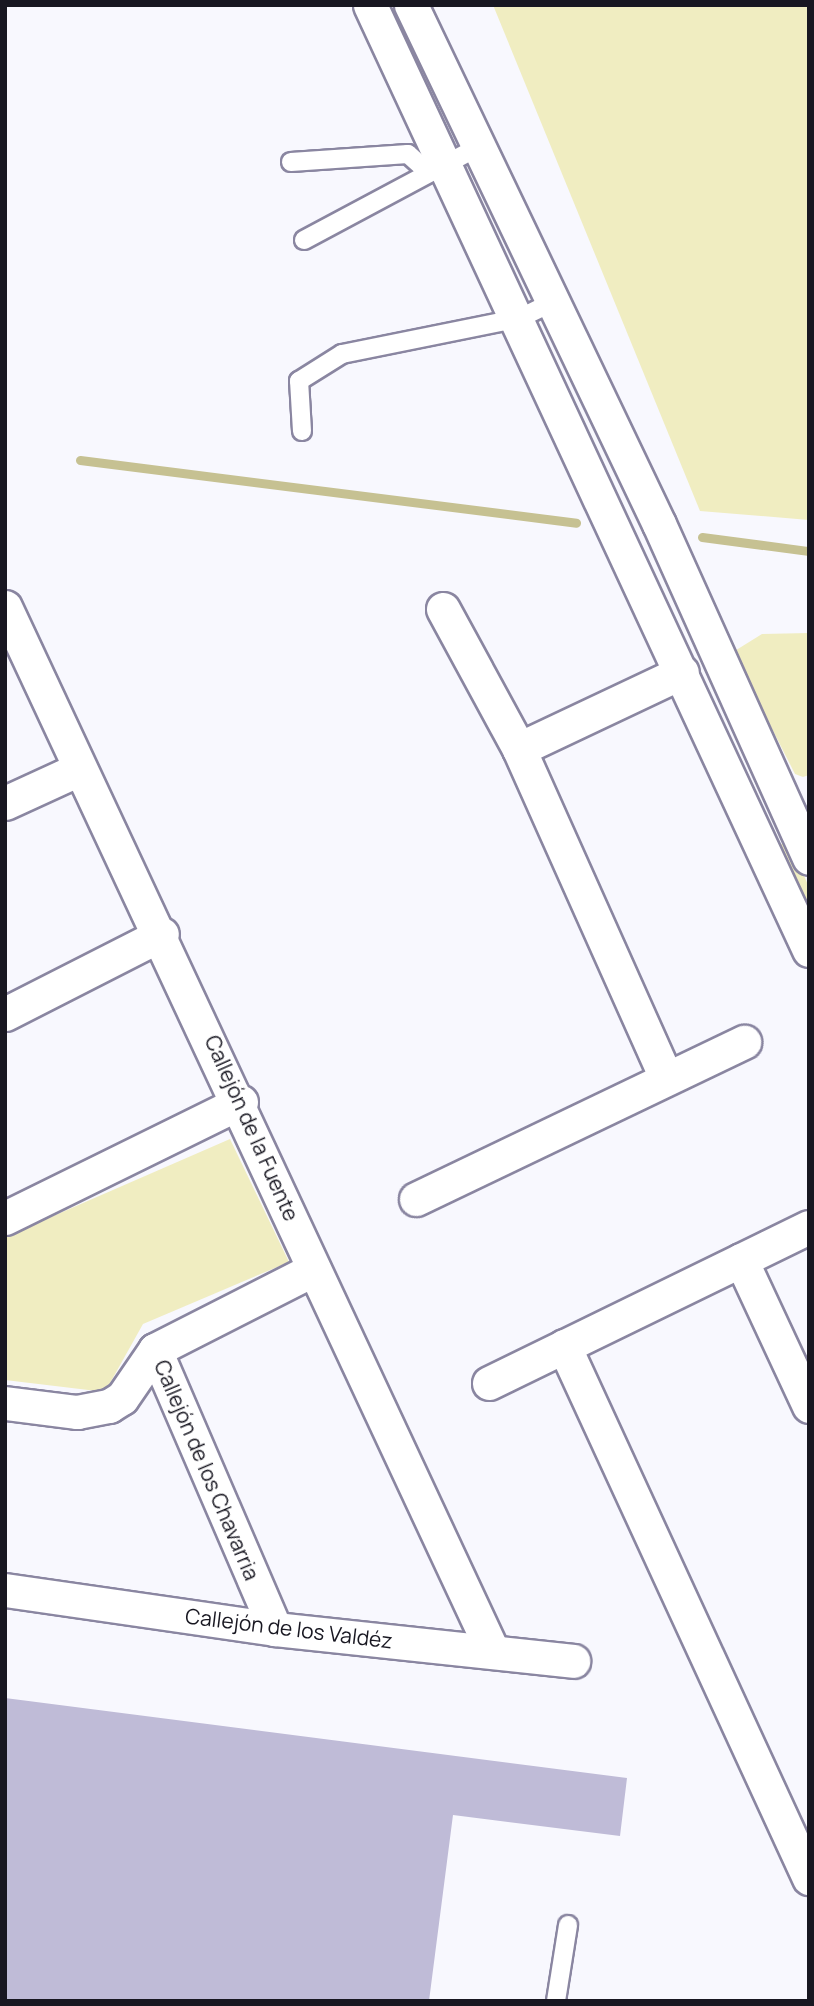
<!DOCTYPE html>
<html>
<head>
<meta charset="utf-8">
<style>
	body { margin:0 }
	#map { position:relative; width:814px; height:2006px; overflow:hidden; background:#f8f8fe; font-family:Manrope,sans-serif }
	div>[style] { position:absolute }
	[style*='--x'] { left:calc(var(--x)*1px); top:calc(var(--y)*1px); width:calc(var(--w)*1px); rotate:calc(var(--a)*1deg) }
	.green>* { inset:0; background:#f0edc1 }
	.stream>* { height:9px; margin:-4.5px; padding:0 4.5px; transform-origin:4.5px; border-radius:4.5px; background:#c6c192 }
	.building>* { inset:0; background:#bfbbd7 }
	.roads { filter:drop-shadow(2px 0 #8a86a1) drop-shadow(-2px 0 #8a86a1) drop-shadow(0 2px #8a86a1) drop-shadow(0 -2px #8a86a1) }
	.service>* { height:18px; margin:-9px; padding:0 9px; transform-origin:9px; border-radius:9px; background:#fff }
	.minor>* { height:33px; margin:-16.5px; padding:0 16.5px; transform-origin:16.5px; border-radius:16.5px; background:#fff }
	span { translate:-50% -50%; white-space:nowrap; text-align:center; line-height:1.15; -webkit-text-stroke:6px #fff; paint-order:stroke }
	.street-label { font-size:21px; color:#181721 }
	.frame { position:absolute; inset:0; border:7px solid #181721; pointer-events:none }
</style>
</head>
<body>
<div id="map">
	<div class="green">
		<div style="clip-path:polygon(493px 5px,809px 5px,809px 520px,700px 511px)"></div>
		<div style="clip-path:polygon(809px 633px,809px 775px,803px 777px,795px 774px,733px 652px,762px 634px)"></div>
		<div style="clip-path:polygon(788px 840px,809px 887px,809px 922px,771px 850px)"></div>
		<div style="clip-path:polygon(230px 1139px,289px 1262px,143px 1324px,105px 1392px,5px 1380px,5px 1237px)"></div>
	</div>
	<div class="stream">
		<div style="--x:80;--y:460;--w:500;--a:7.2"></div>
		<div style="--x:702;--y:537;--w:108;--a:7.5"></div>
	</div>
	<div class="building">
		<div style="clip-path:polygon(5px 1698px,627px 1778px,620px 1836px,453px 1815px,429px 2001px,5px 2001px)"></div>
	</div>
	<div class="roads">
		<div class="service">
			<div style="--x:291;--y:162;--w:117;--a:-3.9"></div>
			<div style="--x:408;--y:154;--w:27;--a:42"></div>
			<div style="--x:304;--y:240;--w:195;--a:-28.1"></div>
			<div style="--x:302;--y:431;--w:50;--a:-93.4"></div>
			<div style="--x:299;--y:381;--w:51;--a:-32.1"></div>
			<div style="--x:342;--y:354;--w:182;--a:-11.4"></div>
			<div style="--x:520;--y:318;--w:34;--a:-26"></div>
			<div style="--x:556;--y:2001;--w:77;--a:-81"></div>
		</div>
		<div class="minor">
			<div style="--x:370;--y:5;--w:1042;--a:65.08"></div>
			<div style="--x:411;--y:5;--w:575;--a:64.46"></div>
			<div style="--x:659;--y:524;--w:366;--a:65.8"></div>
			<div style="--x:5;--y:607;--w:1153;--a:64.97"></div>
			<div style="--x:443;--y:609;--w:159;--a:61.5"></div>
			<div style="--x:519;--y:749;--w:359;--a:65.9"></div>
			<div style="--x:519;--y:749;--w:180;--a:-25.3"></div>
			<div style="--x:5;--y:803;--w:81;--a:-24.7"></div>
			<div style="--x:5;--y:1014;--w:176;--a:-27"></div>
			<div style="--x:416;--y:1199;--w:364;--a:-25.6"></div>
			<div style="--x:5;--y:1218;--w:263;--a:-26.2"></div>
			<div style="--x:741;--y:1260;--w:161;--a:65"></div>
			<div style="--x:564;--y:1346;--w:586;--a:65.27"></div>
			<div style="--x:155;--y:1350;--w:304;--a:66.7"></div>
			<div style="--x:489;--y:1383;--w:356;--a:-26"></div>
			<div style="--x:5;--y:1403;--w:73;--a:7.1"></div>
			<div style="--x:77;--y:1412;--w:33;--a:-11"></div>
			<div style="--x:109;--y:1406;--w:15;--a:-32"></div>
			<div style="--x:122;--y:1398;--w:58;--a:-55.5"></div>
			<div style="--x:155;--y:1350;--w:178;--a:-27"></div>
			<div style="--x:5;--y:1590;--w:273;--a:8.2"></div>
			<div style="--x:275;--y:1629;--w:300;--a:6.1"></div>
		</div>
	</div>
	<div class="street-label">
		<span style="left:252px;top:1128px;rotate:66deg">Callejón de la Fuente</span>
		<span style="left:207px;top:1470px;rotate:67deg">Callejón de los Chavarria</span>
		<span style="left:289px;top:1628px;rotate:7deg">Callejón de los Valdéz</span>
	</div>
	<div class="frame"></div>
</div>
</body>
</html>
